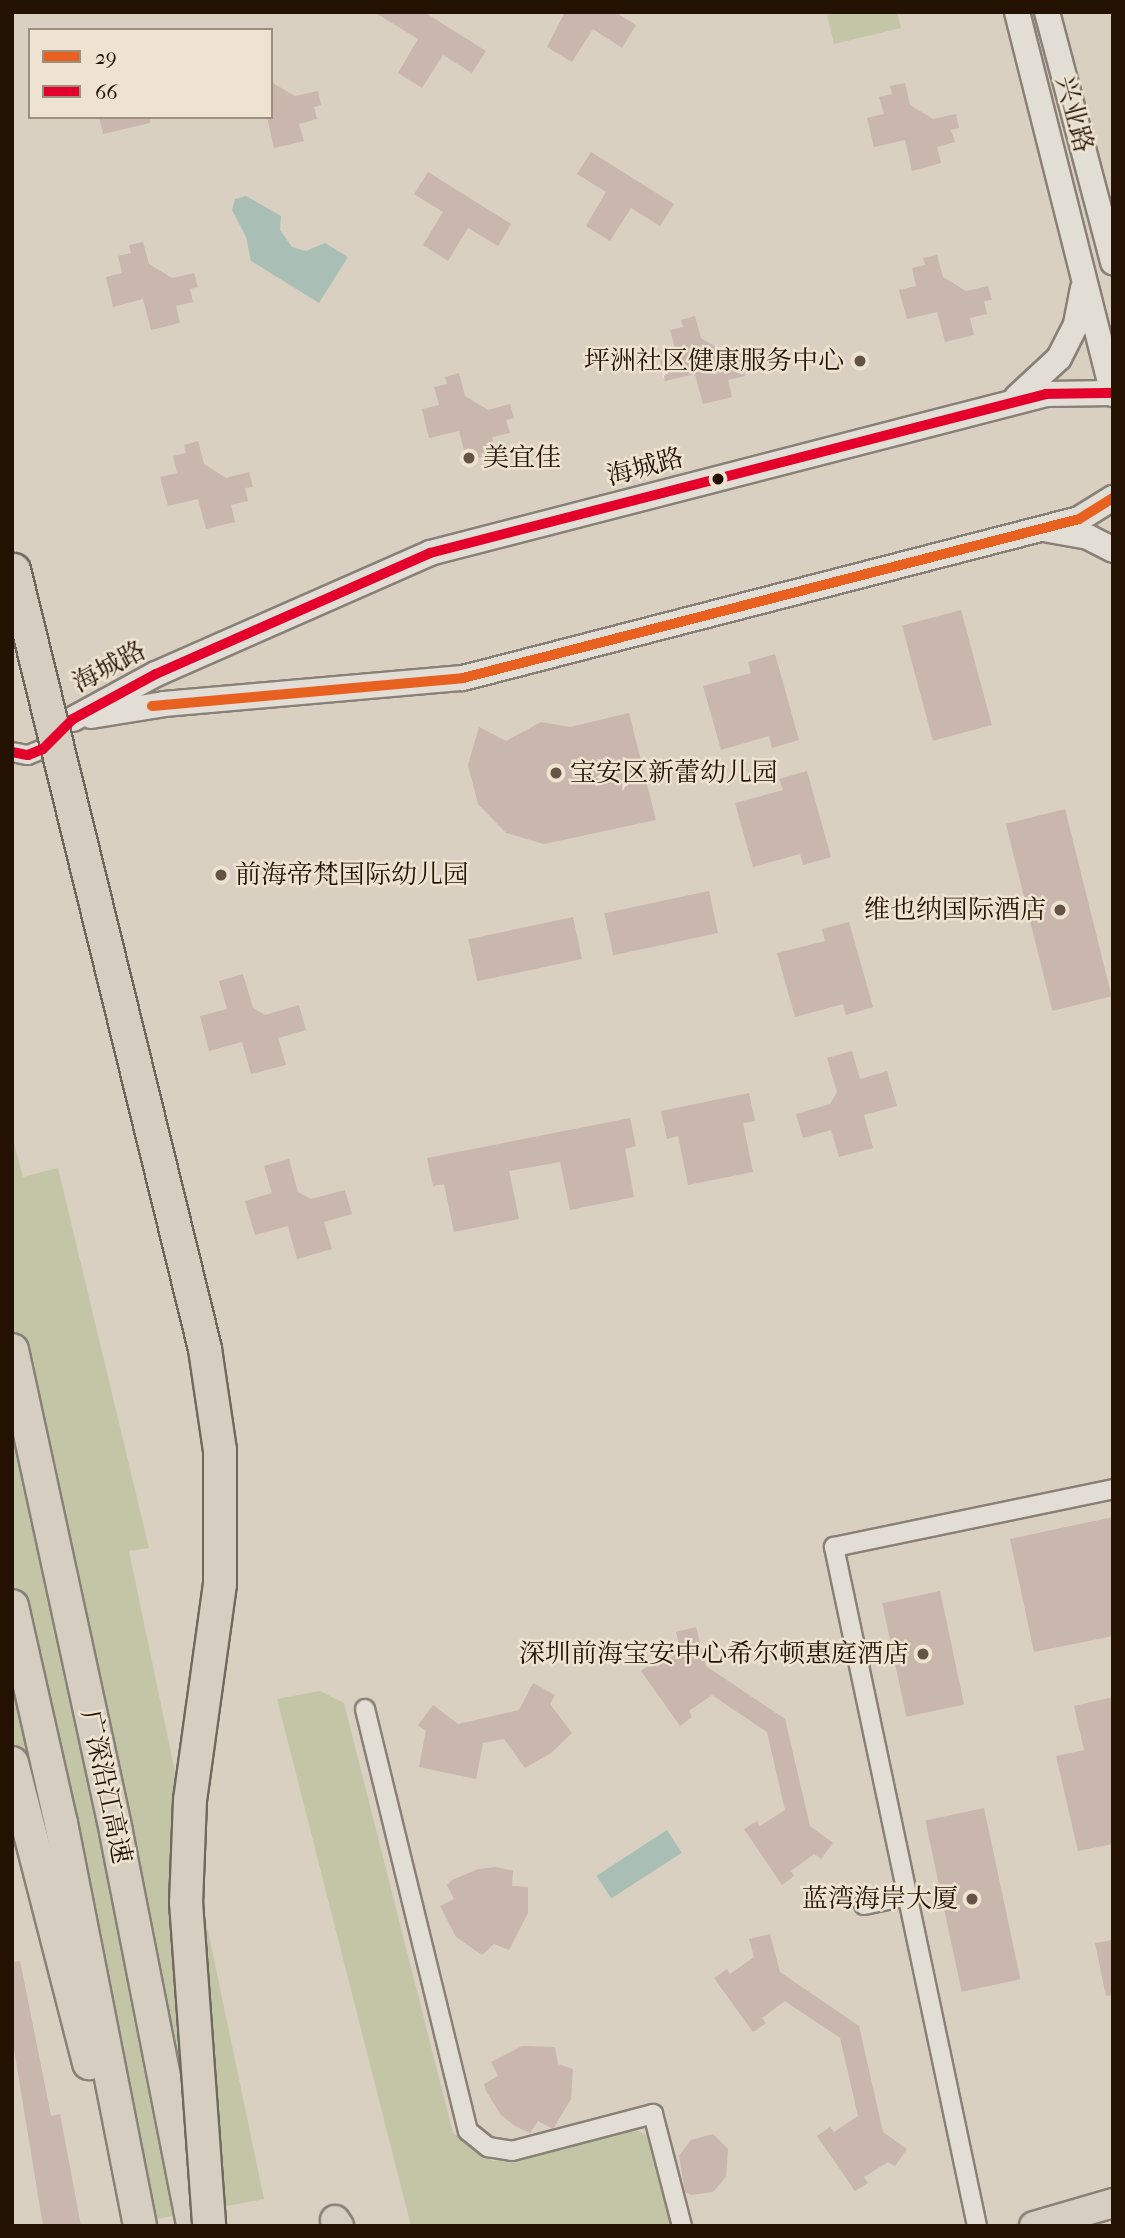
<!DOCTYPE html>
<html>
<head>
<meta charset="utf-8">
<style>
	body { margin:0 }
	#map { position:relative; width:1125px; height:2238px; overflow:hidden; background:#d9d0c1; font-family:"IM FELL French Canon","Noto Serif SC",serif }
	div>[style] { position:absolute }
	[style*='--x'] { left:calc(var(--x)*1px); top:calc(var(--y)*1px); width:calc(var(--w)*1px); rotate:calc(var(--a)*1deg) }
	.green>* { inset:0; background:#c3c6a6 }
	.water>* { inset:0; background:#a9bfb6; transform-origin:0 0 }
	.building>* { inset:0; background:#c9b6ad; transform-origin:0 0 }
	.roads { filter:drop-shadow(2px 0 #898177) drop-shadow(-2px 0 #898177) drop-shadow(0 2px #898177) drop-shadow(0 -2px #898177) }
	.minor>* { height:18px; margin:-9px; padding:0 9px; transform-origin:9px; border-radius:9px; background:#e2ded5 }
	.secondary>* { height:24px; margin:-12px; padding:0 12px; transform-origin:12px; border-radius:12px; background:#e2ded5 }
	.primary>* { height:28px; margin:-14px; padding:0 14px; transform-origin:14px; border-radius:14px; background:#d6cec1 }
	.motorway>* { height:32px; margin:-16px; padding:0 16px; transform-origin:16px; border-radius:16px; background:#d6cec1 }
	.bridges { filter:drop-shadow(2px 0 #6f685e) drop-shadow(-2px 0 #6f685e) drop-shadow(0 2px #6f685e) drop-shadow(0 -2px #6f685e) }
	.motorway-bridge>* { height:32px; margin:-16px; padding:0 16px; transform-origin:16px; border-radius:16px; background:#d6cec1 }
	.bus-1>* { height:10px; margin:-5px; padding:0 5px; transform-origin:5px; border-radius:5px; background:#e86120 }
	.bus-2>* { height:10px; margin:-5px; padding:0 5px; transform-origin:5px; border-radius:5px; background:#e4002b }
	.dots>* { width:19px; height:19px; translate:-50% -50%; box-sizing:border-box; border:4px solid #ede3d0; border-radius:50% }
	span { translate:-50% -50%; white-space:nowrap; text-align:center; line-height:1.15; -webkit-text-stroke:5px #ede3d0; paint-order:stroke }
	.street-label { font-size:26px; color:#231202 }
	.poi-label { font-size:26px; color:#231202 }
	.right { translate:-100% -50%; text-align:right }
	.left { translate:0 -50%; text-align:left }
	.frame { position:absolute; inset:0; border:14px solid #231202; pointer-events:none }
	.legend { position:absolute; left:28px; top:28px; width:245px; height:91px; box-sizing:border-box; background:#ede3d0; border:2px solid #9c8f7e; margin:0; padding:9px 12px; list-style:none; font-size:21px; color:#231202 }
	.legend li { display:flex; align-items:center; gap:14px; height:35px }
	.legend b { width:35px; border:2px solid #9c8f7e }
</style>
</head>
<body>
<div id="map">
	<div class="green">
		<div style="clip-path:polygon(837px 12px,897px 12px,901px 28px,834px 44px,827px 15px)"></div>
		<div style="clip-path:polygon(12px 1135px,23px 1177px,58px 1168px,149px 1548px,129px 1551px,264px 2199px,136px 2223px,12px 1741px)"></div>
		<div style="clip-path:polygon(320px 1691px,344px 1703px,453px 2133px,493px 2161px,634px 2129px,649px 2136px,673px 2226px,411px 2226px,277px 1699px)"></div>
	</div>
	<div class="water">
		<div style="clip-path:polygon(246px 196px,281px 216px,280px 230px,292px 247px,306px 251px,325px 243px,348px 257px,319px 303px,251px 261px,246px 237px,232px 210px,235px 199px)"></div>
		<div style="left:667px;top:1830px;width:27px;height:84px;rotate:57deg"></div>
	</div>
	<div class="building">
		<div style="clip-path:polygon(374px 12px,424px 12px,486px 51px,472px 73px,443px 55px,422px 88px,398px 73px,418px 39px)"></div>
		<div style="clip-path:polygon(565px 12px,615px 12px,636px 25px,622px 48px,593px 29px,572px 62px,547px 47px)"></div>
		<div style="clip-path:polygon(271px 82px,295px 96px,318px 91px,321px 105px,314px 107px,317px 119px,299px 124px,304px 141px,274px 148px,267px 117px,271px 117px)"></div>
		<div style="clip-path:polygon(905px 83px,910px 105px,933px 119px,956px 114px,959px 128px,951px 130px,955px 142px,937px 147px,941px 163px,912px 171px,905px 140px,874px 147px,867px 118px,884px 114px,879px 97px,892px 94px,890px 86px)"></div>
		<div style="clip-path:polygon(99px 117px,150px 117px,150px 123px,103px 134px)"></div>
		<div style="clip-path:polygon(591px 152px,674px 204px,660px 226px,631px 208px,610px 241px,586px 226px,606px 192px,577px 174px)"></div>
		<div style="clip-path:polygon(428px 172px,511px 224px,498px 246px,468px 228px,448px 261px,423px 245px,443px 212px,414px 194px)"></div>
		<div style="clip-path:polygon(143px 242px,149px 264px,172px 278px,194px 273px,198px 287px,190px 289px,193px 302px,176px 306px,180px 323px,151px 330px,143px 299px,113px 307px,106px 277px,122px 273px,118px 256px,131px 253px,129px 245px)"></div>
		<div style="clip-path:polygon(937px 255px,943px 277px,966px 291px,988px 286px,992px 300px,984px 301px,987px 314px,970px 318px,974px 335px,945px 342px,937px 312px,907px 319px,899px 290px,916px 286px,912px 268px,925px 265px,923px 258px)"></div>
		<div style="clip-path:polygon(695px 316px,701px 338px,724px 352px,746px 347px,750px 361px,743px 363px,745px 376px,728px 380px,732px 397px,703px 404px,695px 374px,665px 381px,658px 352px,675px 348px,670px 330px,683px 327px,681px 320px)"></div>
		<div style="clip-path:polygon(459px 373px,465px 396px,488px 410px,510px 404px,514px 418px,506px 420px,510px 433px,492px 437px,496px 454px,467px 461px,459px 431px,429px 438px,422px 409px,439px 405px,434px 387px,447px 384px,445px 377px)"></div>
		<div style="clip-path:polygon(198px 441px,204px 464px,226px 478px,249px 472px,253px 487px,245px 488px,248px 501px,231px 505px,235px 522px,206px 529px,198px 499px,168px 506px,160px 477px,177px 473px,173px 456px,186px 453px,184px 445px)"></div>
		<div style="left:961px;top:610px;width:119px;height:61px;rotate:75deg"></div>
		<div style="clip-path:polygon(775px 654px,799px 740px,772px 748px,769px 736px,721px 750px,703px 686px,751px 673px,748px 662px)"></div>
		<div style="clip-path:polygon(629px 713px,656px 820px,544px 844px,506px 833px,478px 804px,468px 765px,479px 727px,506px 741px,541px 722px,570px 727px)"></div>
		<div style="clip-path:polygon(807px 771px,831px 857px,803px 865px,800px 854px,753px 867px,735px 803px,783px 790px,779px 779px)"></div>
		<div style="left:1065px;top:809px;width:193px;height:61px;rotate:76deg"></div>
		<div style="left:709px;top:891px;width:43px;height:107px;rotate:78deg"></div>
		<div style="left:573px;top:917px;width:43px;height:107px;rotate:78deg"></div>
		<div style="clip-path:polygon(849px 922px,873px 1007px,846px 1015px,843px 1004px,795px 1017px,777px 953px,825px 941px,822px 929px)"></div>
		<div style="clip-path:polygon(243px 974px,253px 1008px,265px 1015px,299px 1005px,306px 1030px,278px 1038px,286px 1065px,251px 1074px,242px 1042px,209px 1051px,200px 1016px,227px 1009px,219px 981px)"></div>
		<div style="clip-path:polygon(852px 1051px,860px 1079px,887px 1071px,897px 1106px,864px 1115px,873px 1148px,839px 1157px,831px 1130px,803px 1138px,796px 1114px,830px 1104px,837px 1092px,827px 1058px)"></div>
		<div style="clip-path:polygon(749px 1093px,755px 1121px,743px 1123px,753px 1172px,688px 1185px,678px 1136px,667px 1139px,661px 1111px)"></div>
		<div style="clip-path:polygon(630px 1118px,636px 1146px,625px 1149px,634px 1197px,570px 1210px,560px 1162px,509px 1171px,519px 1219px,454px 1232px,444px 1184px,433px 1186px,427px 1158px)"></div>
		<div style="clip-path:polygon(289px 1159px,298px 1192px,311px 1199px,345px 1190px,352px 1214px,324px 1222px,332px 1249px,297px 1259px,288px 1226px,255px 1235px,245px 1201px,272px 1193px,264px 1166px)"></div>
		<div style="clip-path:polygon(1113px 1517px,1113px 1636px,1034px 1652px,1010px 1539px)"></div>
		<div style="left:940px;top:1591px;width:116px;height:59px;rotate:78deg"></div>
		<div style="clip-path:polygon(696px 1627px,706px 1666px,785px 1719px,810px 1826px,833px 1843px,821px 1859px,814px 1854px,791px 1871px,794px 1876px,782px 1885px,744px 1829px,757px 1821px,760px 1826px,785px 1810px,767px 1732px,712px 1695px,689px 1711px,692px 1717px,680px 1726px,641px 1671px,654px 1662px,657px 1667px,681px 1651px,676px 1632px)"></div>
		<div style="clip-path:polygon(533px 1683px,555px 1695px,550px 1704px,572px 1733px,551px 1753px,525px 1768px,504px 1739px,483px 1743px,476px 1779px,419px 1767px,426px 1731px,418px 1725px,433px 1705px,458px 1724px,519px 1710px)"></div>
		<div style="clip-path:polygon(1113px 1697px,1113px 1844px,1078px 1851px,1056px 1756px,1084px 1750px,1074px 1706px)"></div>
		<div style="left:984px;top:1808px;width:175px;height:60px;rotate:78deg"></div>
		<div style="clip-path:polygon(496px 1867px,513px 1871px,512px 1886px,528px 1887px,528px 1913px,509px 1950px,494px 1944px,482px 1955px,456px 1937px,440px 1906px,454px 1899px,447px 1885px,452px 1880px,478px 1869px)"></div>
		<div style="clip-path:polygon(770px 1934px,780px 1972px,859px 2026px,883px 2132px,907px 2149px,895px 2166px,888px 2162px,864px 2177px,868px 2183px,855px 2191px,817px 2136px,830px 2127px,834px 2132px,858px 2116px,840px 2038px,785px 2001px,762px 2018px,766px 2023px,753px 2032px,714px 1978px,727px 1969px,730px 1974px,754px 1957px,749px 1939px)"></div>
		<div style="clip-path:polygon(1113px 1940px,1113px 1995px,1106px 1996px,1095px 1943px)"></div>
		<div style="clip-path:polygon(20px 1961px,51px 2116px,60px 2114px,81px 2226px,43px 2226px,12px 2037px,12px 1962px)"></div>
		<div style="clip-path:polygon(522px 2046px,555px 2047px,558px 2064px,573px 2069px,571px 2099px,553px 2129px,538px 2121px,530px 2133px,515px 2126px,501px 2115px,486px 2091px,484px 2084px,498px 2076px,491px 2062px)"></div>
		<div style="clip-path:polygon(713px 2134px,728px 2149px,726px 2177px,713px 2192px,691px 2195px,685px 2192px,679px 2156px,691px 2140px)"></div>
	</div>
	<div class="roads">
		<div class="minor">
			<div style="--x:12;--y:752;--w:16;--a:11"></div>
			<div style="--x:28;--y:755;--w:16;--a:-22"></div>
			<div style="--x:43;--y:749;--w:21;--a:-45"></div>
			<div style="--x:365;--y:1709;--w:434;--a:76.3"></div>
			<div style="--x:468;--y:2131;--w:26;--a:39"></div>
			<div style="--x:488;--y:2147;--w:24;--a:9"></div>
			<div style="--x:512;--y:2151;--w:146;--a:-14.7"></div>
			<div style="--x:653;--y:2114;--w:116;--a:75.5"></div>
			<div style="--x:864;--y:1905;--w:45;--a:-11.6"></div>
			<div style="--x:977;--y:2226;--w:694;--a:-101.89"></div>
			<div style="--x:834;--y:1547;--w:285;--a:-11.7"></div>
		</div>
		<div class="secondary">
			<div style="--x:1017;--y:12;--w:394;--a:75.9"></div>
			<div style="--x:1047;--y:12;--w:259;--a:75.2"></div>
			<div style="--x:1017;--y:397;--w:57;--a:-42.9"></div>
			<div style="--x:1059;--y:358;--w:38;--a:-63"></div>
			<div style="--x:1076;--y:324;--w:36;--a:-79"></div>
			<div style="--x:1049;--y:530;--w:40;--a:10"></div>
			<div style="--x:1088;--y:537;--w:28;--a:27"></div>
			<div style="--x:91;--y:716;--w:74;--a:-9.3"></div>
			<div style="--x:164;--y:704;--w:300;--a:-5"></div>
			<div style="--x:463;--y:678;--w:636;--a:-14.47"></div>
			<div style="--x:1079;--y:519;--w:40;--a:-32"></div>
			<div style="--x:73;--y:719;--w:94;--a:-28.5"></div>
			<div style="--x:156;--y:674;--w:300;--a:-23.8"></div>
			<div style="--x:430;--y:553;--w:636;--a:-14.47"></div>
			<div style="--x:1046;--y:394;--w:67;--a:-0.9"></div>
		</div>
		<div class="primary">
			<div style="--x:335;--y:2220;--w:7;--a:56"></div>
			<div style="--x:1034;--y:2226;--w:82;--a:-16.2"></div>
		</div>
		<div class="motorway">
			<div style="--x:12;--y:1350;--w:493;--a:77.8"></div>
			<div style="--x:116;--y:1832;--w:401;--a:78.9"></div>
			<div style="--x:12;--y:1606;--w:222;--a:77.3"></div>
			<div style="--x:61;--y:1823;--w:411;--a:78.9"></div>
			<div style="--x:12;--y:1763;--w:310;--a:75.6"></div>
		</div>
	</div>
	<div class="bridges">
		<div class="motorway-bridge">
			<div style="--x:14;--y:570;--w:802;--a:76.22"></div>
			<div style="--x:205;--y:1349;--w:102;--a:81.6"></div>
			<div style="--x:220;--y:1450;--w:134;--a:90"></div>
			<div style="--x:220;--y:1584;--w:218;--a:97.9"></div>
			<div style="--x:190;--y:1800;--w:102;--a:92.2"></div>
			<div style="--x:186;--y:1902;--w:325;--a:85.9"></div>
		</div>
	</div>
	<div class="bus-1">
		<div style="--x:152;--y:706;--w:312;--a:-5.1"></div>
		<div style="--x:463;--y:678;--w:636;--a:-14.47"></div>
		<div style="--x:1079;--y:519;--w:40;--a:-32"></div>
	</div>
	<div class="bus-2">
		<div style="--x:12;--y:752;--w:16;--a:11"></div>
		<div style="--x:28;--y:755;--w:16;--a:-22"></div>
		<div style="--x:43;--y:749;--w:42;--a:-45"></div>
		<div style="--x:73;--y:719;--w:94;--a:-28.5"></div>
		<div style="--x:156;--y:674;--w:300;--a:-23.8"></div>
		<div style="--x:430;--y:553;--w:636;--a:-14.47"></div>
		<div style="--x:1046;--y:394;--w:67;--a:-0.9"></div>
	</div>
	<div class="dots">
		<div style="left:860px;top:361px;background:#635445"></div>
		<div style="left:469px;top:458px;background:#635445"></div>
		<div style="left:718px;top:479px;background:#231202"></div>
		<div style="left:556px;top:773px;background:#635445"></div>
		<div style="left:221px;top:875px;background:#635445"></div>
		<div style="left:1060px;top:910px;background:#635445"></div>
		<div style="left:923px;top:1654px;background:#635445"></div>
		<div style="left:972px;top:1899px;background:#635445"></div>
	</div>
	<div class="street-label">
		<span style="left:1074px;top:114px;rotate:75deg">兴业路</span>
		<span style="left:645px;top:467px;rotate:-15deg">海城路</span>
		<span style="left:109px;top:667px;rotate:-28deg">海城路</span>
		<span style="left:106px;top:1787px;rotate:78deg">广深沿江高速</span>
	</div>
	<div class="poi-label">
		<span class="right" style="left:844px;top:361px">坪洲社区健康服务中心</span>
		<span class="left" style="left:483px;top:458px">美宜佳</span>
		<span class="left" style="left:570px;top:773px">宝安区新蕾幼儿园</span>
		<span class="left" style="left:235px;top:875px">前海帝梵国际幼儿园</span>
		<span class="right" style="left:1046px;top:910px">维也纳国际酒店</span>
		<span class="right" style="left:909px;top:1654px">深圳前海宝安中心希尔顿惠庭酒店</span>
		<span class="right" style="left:958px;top:1899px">蓝湾海岸大厦</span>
	</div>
	<div class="frame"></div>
	<ul class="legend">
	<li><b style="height:9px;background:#e86120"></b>29</li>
	<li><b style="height:9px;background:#e4002b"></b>66</li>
	</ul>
</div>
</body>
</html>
